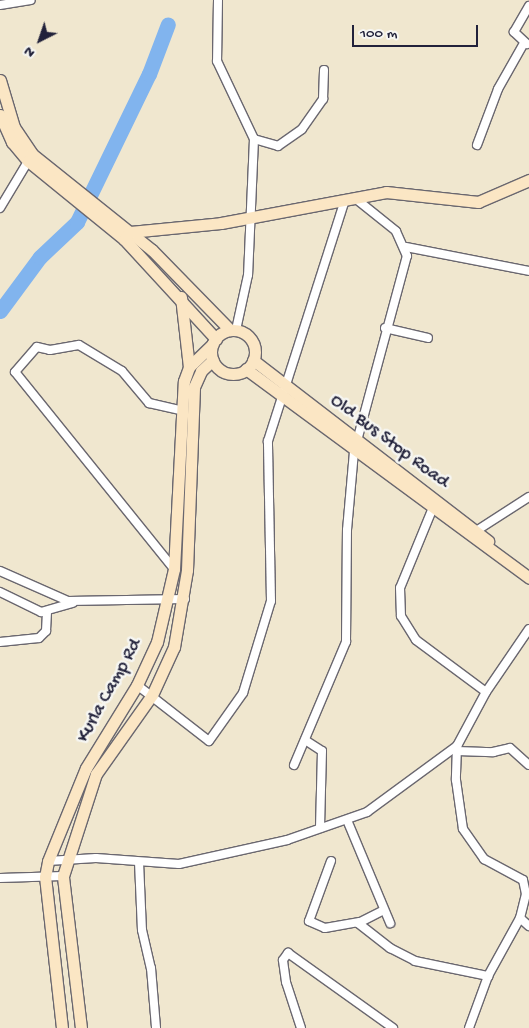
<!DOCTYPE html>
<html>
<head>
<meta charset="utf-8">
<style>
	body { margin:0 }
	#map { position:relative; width:529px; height:1028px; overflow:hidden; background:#f0e7cf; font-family:"Gochi Hand",sans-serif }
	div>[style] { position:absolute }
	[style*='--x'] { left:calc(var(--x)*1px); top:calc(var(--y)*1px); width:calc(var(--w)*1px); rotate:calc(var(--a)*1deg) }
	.river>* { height:15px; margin:-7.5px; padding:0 7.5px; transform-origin:7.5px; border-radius:7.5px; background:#81b4ee }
	.roads { filter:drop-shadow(1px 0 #6a676f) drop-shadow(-1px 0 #6a676f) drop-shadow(0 1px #6a676f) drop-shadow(0 -1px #6a676f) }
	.street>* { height:8px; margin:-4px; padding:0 4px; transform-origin:4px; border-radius:4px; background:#fff }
	.secondary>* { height:11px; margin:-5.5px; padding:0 5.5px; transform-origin:5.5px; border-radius:5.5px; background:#fbe6c4 }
	.secondary>.ring { margin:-5.5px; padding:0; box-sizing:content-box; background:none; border:11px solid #fbe6c4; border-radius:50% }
	span { translate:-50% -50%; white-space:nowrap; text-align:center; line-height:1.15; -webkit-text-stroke:5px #f6f6f2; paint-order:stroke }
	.street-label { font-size:19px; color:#22223b }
	.north { position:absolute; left:15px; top:15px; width:50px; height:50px; -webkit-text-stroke:4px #f6f6f2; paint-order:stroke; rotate:221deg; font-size:14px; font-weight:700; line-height:20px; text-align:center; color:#22223b }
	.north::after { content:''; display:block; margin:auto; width:18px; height:22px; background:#22223b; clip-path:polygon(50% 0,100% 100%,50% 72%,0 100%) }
	.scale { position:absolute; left:352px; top:25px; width:126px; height:22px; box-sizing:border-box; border:2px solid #22223b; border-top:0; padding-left:6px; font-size:15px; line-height:18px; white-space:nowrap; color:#22223b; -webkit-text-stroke:4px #f6f6f2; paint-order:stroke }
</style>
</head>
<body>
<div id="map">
	<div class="river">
		<div style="--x:0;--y:311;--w:67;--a:-53.5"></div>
		<div style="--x:40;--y:257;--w:51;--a:-43.4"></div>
		<div style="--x:77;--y:222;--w:165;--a:-64.1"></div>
		<div style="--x:149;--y:74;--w:53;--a:-69.2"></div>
	</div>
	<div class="roads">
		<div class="street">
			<div style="--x:218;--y:0;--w:61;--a:90.9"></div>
			<div style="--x:217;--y:61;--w:86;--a:64.6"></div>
			<div style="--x:254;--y:139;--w:136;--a:92.5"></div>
			<div style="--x:248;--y:275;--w:56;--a:102.3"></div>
			<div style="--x:0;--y:5;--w:31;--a:-9"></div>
			<div style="--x:527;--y:44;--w:18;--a:-137"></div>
			<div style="--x:514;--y:32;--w:30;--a:-60"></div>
			<div style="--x:254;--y:139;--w:25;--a:16"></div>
			<div style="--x:278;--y:146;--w:29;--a:-35"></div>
			<div style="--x:302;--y:129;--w:37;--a:-55"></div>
			<div style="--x:323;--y:99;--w:29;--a:-88"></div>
			<div style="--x:477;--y:145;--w:60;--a:-69.4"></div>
			<div style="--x:498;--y:89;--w:53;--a:-60.5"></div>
			<div style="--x:0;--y:208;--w:58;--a:-59"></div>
			<div style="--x:406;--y:247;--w:125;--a:11"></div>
			<div style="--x:385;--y:328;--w:44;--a:13.1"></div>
			<div style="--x:432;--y:510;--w:84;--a:112.3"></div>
			<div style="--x:400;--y:588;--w:28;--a:88"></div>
			<div style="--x:401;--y:616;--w:28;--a:58"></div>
			<div style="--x:416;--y:640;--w:87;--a:36.6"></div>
			<div style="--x:476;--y:531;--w:63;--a:-32.7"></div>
			<div style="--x:174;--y:569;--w:253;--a:-128.9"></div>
			<div style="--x:15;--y:372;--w:33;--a:-49"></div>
			<div style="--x:37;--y:347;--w:13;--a:13"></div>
			<div style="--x:50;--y:350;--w:29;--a:-10"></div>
			<div style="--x:79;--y:345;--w:50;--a:31.2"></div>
			<div style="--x:122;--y:371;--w:42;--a:49.8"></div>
			<div style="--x:149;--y:403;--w:32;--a:13"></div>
			<div style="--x:0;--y:571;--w:74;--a:23.8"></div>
			<div style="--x:68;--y:601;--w:117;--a:-1"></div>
			<div style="--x:0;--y:592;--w:46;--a:26"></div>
			<div style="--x:41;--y:612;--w:33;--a:-16"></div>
			<div style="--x:0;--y:642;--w:39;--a:-6"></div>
			<div style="--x:39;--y:638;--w:10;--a:-45"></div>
			<div style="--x:46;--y:631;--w:19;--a:-87"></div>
			<div style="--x:137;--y:685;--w:91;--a:37.9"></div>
			<div style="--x:209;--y:741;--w:59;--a:-54.7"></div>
			<div style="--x:243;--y:693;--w:96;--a:-73.1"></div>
			<div style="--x:271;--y:601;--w:160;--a:-91.1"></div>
			<div style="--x:268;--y:441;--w:253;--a:-72.3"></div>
			<div style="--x:305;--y:740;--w:20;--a:33"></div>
			<div style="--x:322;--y:751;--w:77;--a:91.5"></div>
			<div style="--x:457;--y:746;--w:61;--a:-61.8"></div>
			<div style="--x:486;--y:692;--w:76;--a:-55.7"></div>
			<div style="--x:457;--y:751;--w:36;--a:2"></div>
			<div style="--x:493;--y:752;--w:17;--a:-13"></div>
			<div style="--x:510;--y:748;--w:25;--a:42"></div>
			<div style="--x:294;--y:765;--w:134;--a:-67.1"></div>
			<div style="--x:346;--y:642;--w:112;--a:-89.5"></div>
			<div style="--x:347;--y:530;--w:78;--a:-84.9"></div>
			<div style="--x:354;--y:452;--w:203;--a:-74.9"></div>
			<div style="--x:407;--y:256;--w:27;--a:-114"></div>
			<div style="--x:396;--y:231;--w:53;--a:-141.2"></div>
			<div style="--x:347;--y:820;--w:112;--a:67.3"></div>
			<div style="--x:48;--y:861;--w:48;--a:-3.6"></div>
			<div style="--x:96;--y:858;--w:83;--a:4.1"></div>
			<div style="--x:179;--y:864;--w:111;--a:-12.5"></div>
			<div style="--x:287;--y:840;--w:85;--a:-19.3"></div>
			<div style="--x:367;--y:812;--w:112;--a:-36.3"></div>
			<div style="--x:457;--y:746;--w:34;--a:92"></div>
			<div style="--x:456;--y:780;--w:49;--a:81.9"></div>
			<div style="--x:463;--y:829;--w:37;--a:55"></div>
			<div style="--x:484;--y:859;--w:44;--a:28.3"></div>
			<div style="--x:523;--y:880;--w:14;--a:78"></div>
			<div style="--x:526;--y:894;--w:25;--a:104"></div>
			<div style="--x:520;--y:918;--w:12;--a:42"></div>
			<div style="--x:331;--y:861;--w:64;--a:110.1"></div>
			<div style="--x:309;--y:921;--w:17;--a:24"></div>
			<div style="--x:325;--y:928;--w:35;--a:-10"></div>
			<div style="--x:139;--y:862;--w:68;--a:87.5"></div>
			<div style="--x:142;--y:930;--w:39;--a:77"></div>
			<div style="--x:151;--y:968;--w:60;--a:85.2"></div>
			<div style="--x:0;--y:878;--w:63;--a:-1.8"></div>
			<div style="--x:384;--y:910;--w:29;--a:153"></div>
			<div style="--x:358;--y:923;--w:41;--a:38"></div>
			<div style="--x:390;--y:948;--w:28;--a:27"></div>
			<div style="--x:415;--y:961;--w:75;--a:11.6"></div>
			<div style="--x:301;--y:1028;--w:48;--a:-108.1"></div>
			<div style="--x:286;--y:982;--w:22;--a:-98"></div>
			<div style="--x:283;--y:960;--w:9;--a:-54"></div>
			<div style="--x:288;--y:953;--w:129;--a:35.5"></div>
			<div style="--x:469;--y:1028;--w:55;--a:-69.9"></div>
			<div style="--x:488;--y:976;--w:66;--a:-61.1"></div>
		</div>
		<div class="secondary">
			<div style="--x:0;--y:80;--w:49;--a:73.4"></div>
			<div style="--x:14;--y:127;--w:32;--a:56"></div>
			<div style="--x:32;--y:154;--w:154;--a:38.7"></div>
			<div style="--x:152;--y:250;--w:112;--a:45.7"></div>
			<div style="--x:0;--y:115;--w:30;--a:66"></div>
			<div style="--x:12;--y:142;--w:25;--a:50"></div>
			<div style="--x:28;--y:161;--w:124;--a:39.1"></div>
			<div style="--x:124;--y:239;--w:136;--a:47.4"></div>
			<div style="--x:124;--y:239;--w:9;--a:-49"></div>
			<div style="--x:130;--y:232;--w:91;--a:-5.6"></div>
			<div style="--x:221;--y:223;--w:168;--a:-10.6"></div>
			<div style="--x:386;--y:192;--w:93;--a:6.2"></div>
			<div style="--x:478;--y:202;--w:56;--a:-23.3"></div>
			<div style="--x:181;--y:297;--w:70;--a:83.5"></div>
			<div class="ring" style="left:211px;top:330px;width:33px;height:33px"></div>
			<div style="--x:253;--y:360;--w:297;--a:37.6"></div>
			<div style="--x:246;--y:369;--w:352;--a:36.4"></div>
			<div style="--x:62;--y:1028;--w:152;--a:-96.4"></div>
			<div style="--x:45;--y:877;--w:16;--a:-79"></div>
			<div style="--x:48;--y:861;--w:100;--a:-67.8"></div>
			<div style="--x:86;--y:768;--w:97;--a:-58.4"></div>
			<div style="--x:137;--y:685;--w:47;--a:-65.1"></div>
			<div style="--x:157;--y:642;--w:75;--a:-76.9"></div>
			<div style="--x:174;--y:569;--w:188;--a:-87"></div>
			<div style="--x:184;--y:381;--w:15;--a:-70"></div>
			<div style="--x:189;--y:367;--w:33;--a:-44"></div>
			<div style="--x:81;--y:1028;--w:153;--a:-96.8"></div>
			<div style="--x:63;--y:876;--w:107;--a:-72.1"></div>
			<div style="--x:96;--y:774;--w:97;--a:-54.7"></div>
			<div style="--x:152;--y:695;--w:53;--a:-65.4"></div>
			<div style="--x:174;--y:647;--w:78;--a:-80.4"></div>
			<div style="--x:187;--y:570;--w:183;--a:-87.8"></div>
			<div style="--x:194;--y:387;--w:17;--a:-66"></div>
			<div style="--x:201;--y:371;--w:16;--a:-43"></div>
		</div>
	</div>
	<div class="street-label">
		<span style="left:389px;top:442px;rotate:37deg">Old Bus Stop Road</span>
		<span style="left:110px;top:691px;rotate:-61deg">Kurla Camp Rd</span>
	</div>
	<div class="north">N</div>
	<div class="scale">100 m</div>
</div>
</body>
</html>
